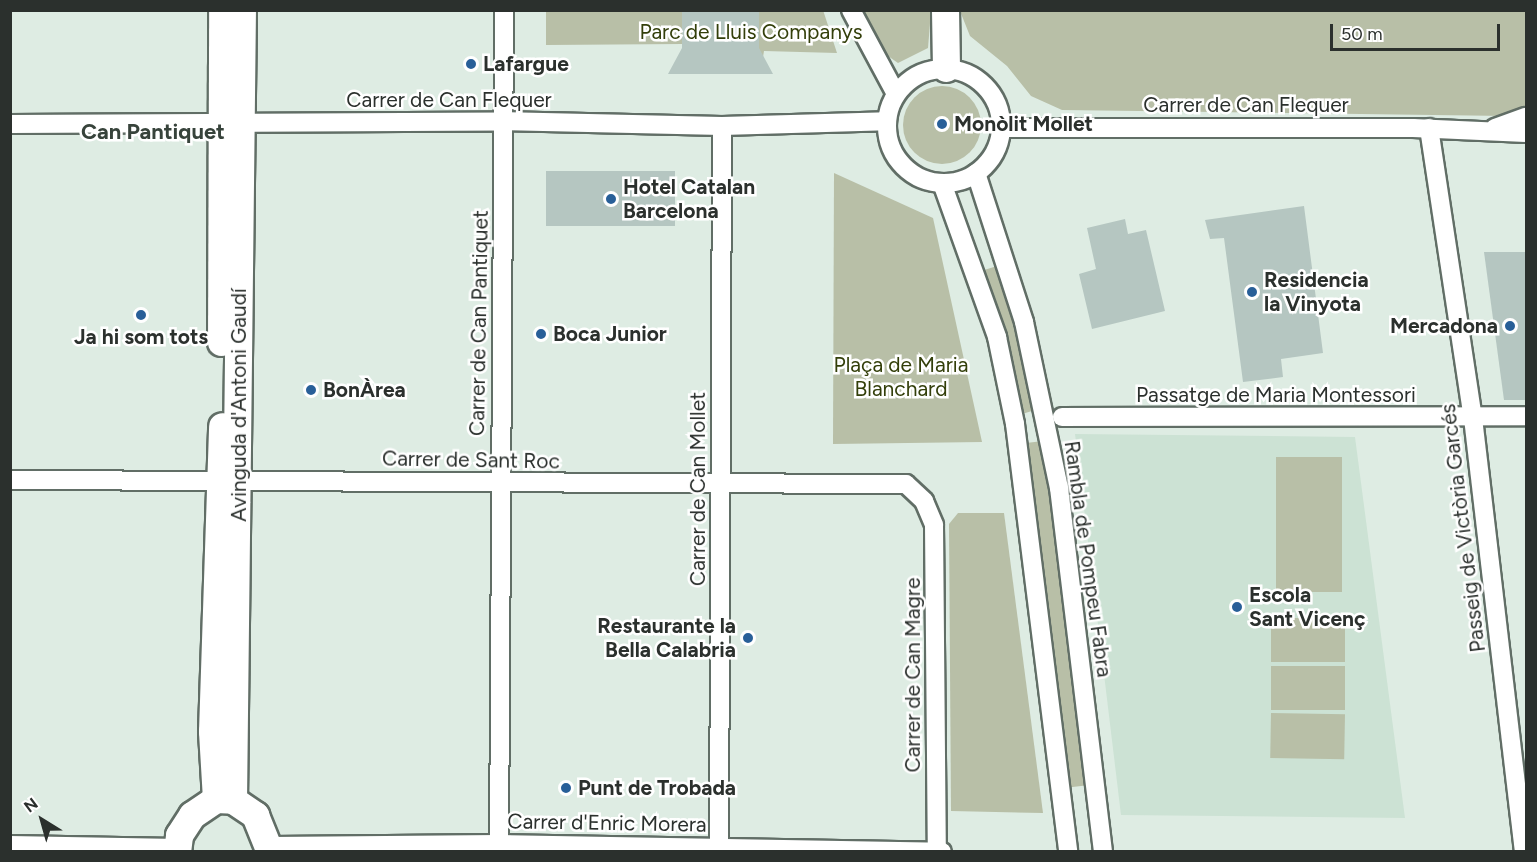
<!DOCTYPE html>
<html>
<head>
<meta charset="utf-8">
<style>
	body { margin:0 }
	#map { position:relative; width:1537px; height:862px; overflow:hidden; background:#deece3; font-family:Figtree,sans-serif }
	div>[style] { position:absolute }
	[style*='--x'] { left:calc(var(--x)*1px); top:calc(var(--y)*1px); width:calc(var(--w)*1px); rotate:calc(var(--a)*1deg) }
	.built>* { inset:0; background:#cce2d4 }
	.green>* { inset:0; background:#b8bfa7; transform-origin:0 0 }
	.round { border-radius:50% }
	.building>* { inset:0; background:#b5c6c1; transform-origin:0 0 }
	.roads { filter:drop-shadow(2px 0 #616e66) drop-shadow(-2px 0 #616e66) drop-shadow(0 2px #616e66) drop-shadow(0 -2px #616e66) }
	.street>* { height:18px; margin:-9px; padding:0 9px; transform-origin:9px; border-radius:9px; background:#fff }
	.street>.ring { margin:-9px; padding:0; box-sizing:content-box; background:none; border:18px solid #fff; border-radius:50% }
	.secondary>* { height:27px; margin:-13.5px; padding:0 13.5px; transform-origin:13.5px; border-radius:13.5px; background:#fff }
	.dots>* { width:16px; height:16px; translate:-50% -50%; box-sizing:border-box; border:3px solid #fff; border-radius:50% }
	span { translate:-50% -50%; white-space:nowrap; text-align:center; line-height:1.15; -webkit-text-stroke:5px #fff; paint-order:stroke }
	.park-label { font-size:21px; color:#333f0a }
	.poi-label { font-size:21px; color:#2b302d; font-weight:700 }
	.left { translate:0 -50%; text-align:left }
	.right { translate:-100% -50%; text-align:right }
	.street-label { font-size:21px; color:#2b302d }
	.neighbourhood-label { font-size:22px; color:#37433b; font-weight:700 }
	.frame { position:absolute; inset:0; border:12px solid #2b302d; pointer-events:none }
	.north { position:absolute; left:12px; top:790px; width:60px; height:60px; -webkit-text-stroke:4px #fff; paint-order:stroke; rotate:323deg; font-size:16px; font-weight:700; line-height:24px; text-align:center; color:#2b302d }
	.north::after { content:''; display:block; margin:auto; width:21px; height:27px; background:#2b302d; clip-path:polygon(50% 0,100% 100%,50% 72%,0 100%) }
	.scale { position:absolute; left:1330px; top:24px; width:170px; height:27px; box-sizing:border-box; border:3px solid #2b302d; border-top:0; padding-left:8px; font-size:18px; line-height:21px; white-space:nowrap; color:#2b302d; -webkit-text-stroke:4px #fff; paint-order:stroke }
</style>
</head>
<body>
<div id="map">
	<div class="built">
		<div style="clip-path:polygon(1075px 434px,1355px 437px,1405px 818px,1121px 815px)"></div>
	</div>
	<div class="green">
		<div style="clip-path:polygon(823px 10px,837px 53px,764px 51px,763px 57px,682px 44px,546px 45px,546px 11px)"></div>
		<div style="clip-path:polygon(863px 11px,931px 11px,928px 48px,898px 63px,878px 49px)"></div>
		<div style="clip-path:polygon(960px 11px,1526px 11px,1526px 108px,1506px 116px,1062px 110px,1031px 96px,1007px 66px,970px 36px)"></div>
		<div class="round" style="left:903px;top:86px;width:78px;height:78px"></div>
		<div style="clip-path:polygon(834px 173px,933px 218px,982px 442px,833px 444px)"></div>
		<div style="clip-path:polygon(997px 266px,1017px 328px,1035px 410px,1019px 415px,981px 271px)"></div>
		<div style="left:1043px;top:441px;width:347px;height:17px;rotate:83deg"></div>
		<div style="left:1276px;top:457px;width:66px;height:135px"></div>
		<div style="clip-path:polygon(958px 513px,1004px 513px,1043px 813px,951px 811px,949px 524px)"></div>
		<div style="left:1271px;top:618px;width:74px;height:44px"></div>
		<div style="left:1271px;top:666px;width:74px;height:44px"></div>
		<div style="left:1271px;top:713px;width:74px;height:45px;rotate:1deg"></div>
	</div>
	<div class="building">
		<div style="clip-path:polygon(682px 10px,759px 10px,759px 48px,773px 74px,668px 74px,682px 48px)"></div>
		<div style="left:546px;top:171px;width:129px;height:55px"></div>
		<div style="clip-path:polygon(1304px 206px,1323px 353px,1281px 359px,1283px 377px,1243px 382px,1224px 238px,1210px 239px,1205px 220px)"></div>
		<div style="clip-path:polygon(1125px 219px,1128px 234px,1146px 230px,1165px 311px,1092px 329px,1079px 274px,1096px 269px,1087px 228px)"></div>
		<div style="clip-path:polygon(1484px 252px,1527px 252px,1527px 400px,1504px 400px)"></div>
	</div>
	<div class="roads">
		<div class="street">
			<div style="--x:851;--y:10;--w:95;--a:61.8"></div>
			<div class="ring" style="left:887px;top:69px;width:96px;height:96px"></div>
			<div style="--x:10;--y:124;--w:493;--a:-0.3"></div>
			<div style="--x:503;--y:121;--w:219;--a:1.3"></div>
			<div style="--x:722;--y:126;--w:164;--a:-1.7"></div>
			<div style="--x:1001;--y:128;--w:412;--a:0"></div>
			<div style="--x:1413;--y:128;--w:113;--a:2.5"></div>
			<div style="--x:1429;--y:128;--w:293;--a:81.4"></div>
			<div style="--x:1473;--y:418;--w:437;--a:83.3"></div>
			<div style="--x:1495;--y:128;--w:33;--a:-20"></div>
			<div style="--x:976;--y:173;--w:157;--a:72.1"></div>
			<div style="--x:1024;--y:322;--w:170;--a:78.1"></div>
			<div style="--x:1059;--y:488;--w:367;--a:83.1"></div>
			<div style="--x:942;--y:183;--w:164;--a:70.3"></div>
			<div style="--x:997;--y:337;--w:89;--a:78.3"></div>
			<div style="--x:1015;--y:424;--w:431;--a:82.9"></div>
			<div style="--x:1062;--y:417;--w:464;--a:-0.1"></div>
			<div style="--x:10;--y:480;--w:896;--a:0.26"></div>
			<div style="--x:906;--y:484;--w:25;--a:43"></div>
			<div style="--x:924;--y:501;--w:26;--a:67"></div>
			<div style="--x:934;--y:525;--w:327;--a:89.5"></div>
			<div style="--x:10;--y:845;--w:168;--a:1"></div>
			<div style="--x:272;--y:846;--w:227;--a:-0.5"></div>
			<div style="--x:499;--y:844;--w:443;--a:1"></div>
			<div style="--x:499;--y:852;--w:842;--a:-89.66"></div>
			<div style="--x:719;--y:852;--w:726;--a:-89.76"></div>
		</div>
		<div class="secondary">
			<div style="--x:945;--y:10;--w:58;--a:89"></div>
			<div style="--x:221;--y:342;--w:332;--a:-89.8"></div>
			<div style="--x:216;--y:799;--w:68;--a:-93.4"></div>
			<div style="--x:212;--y:731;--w:305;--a:-88.1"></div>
			<div style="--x:233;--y:800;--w:790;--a:-89.35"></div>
			<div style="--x:177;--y:852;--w:17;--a:-83"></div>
			<div style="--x:179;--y:835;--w:24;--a:-57"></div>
			<div style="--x:192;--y:815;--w:29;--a:-34"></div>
			<div style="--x:216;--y:799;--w:17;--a:3"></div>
			<div style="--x:233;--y:800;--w:27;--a:34"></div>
			<div style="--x:255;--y:815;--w:40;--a:68"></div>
		</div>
	</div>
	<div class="dots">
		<div style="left:471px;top:64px;background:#285f98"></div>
		<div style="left:942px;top:124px;background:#285f98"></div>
		<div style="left:611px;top:199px;background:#285f98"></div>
		<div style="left:1252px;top:292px;background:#285f98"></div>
		<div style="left:141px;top:315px;background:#285f98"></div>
		<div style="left:1510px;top:326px;background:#285f98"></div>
		<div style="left:541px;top:334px;background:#285f98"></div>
		<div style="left:311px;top:390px;background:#285f98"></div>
		<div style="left:1237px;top:607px;background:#285f98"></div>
		<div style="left:748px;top:638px;background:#285f98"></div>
		<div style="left:566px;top:788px;background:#285f98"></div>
	</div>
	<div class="park-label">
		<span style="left:751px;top:32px">Parc de Lluis Companys</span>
		<span style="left:901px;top:377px">Plaça de Maria<br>Blanchard</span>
	</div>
	<div class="poi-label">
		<span class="left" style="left:483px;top:64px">Lafargue</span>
		<span class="left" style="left:954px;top:124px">Monòlit Mollet</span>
		<span class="left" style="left:623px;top:199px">Hotel Catalan<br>Barcelona</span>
		<span class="left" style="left:1264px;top:292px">Residencia<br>la Vinyota</span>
		<span class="right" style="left:1498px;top:326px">Mercadona</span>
		<span class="left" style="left:553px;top:334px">Boca Junior</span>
		<span style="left:141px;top:337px">Ja hi som tots</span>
		<span class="left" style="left:323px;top:390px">BonÀrea</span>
		<span class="left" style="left:1249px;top:607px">Escola<br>Sant Vicenç</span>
		<span class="right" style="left:736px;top:638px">Restaurante la<br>Bella Calabria</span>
		<span class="left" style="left:578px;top:788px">Punt de Trobada</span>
	</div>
	<div class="street-label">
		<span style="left:449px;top:100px">Carrer de Can Flequer</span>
		<span style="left:1246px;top:105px">Carrer de Can Flequer</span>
		<span style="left:479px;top:323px;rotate:-89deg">Carrer de Can Pantiquet</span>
		<span style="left:1276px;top:395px">Passatge de Maria Montessori</span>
		<span style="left:239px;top:405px;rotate:-90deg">Avinguda d'Antoni Gaudí</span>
		<span style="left:471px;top:460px;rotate:1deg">Carrer de Sant Roc</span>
		<span style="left:698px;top:489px;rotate:-90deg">Carrer de Can Mollet</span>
		<span style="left:1463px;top:528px;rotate:-97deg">Passeig de Victòria Garcés</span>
		<span style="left:1088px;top:559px;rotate:82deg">Rambla de Pompeu Fabra</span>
		<span style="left:913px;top:675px;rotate:-90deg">Carrer de Can Magre</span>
		<span style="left:607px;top:823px;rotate:1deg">Carrer d'Enric Morera</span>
	</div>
	<div class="neighbourhood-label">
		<span style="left:153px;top:132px">Can Pantiquet</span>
	</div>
	<div class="frame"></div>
	<div class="north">N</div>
	<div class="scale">50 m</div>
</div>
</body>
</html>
